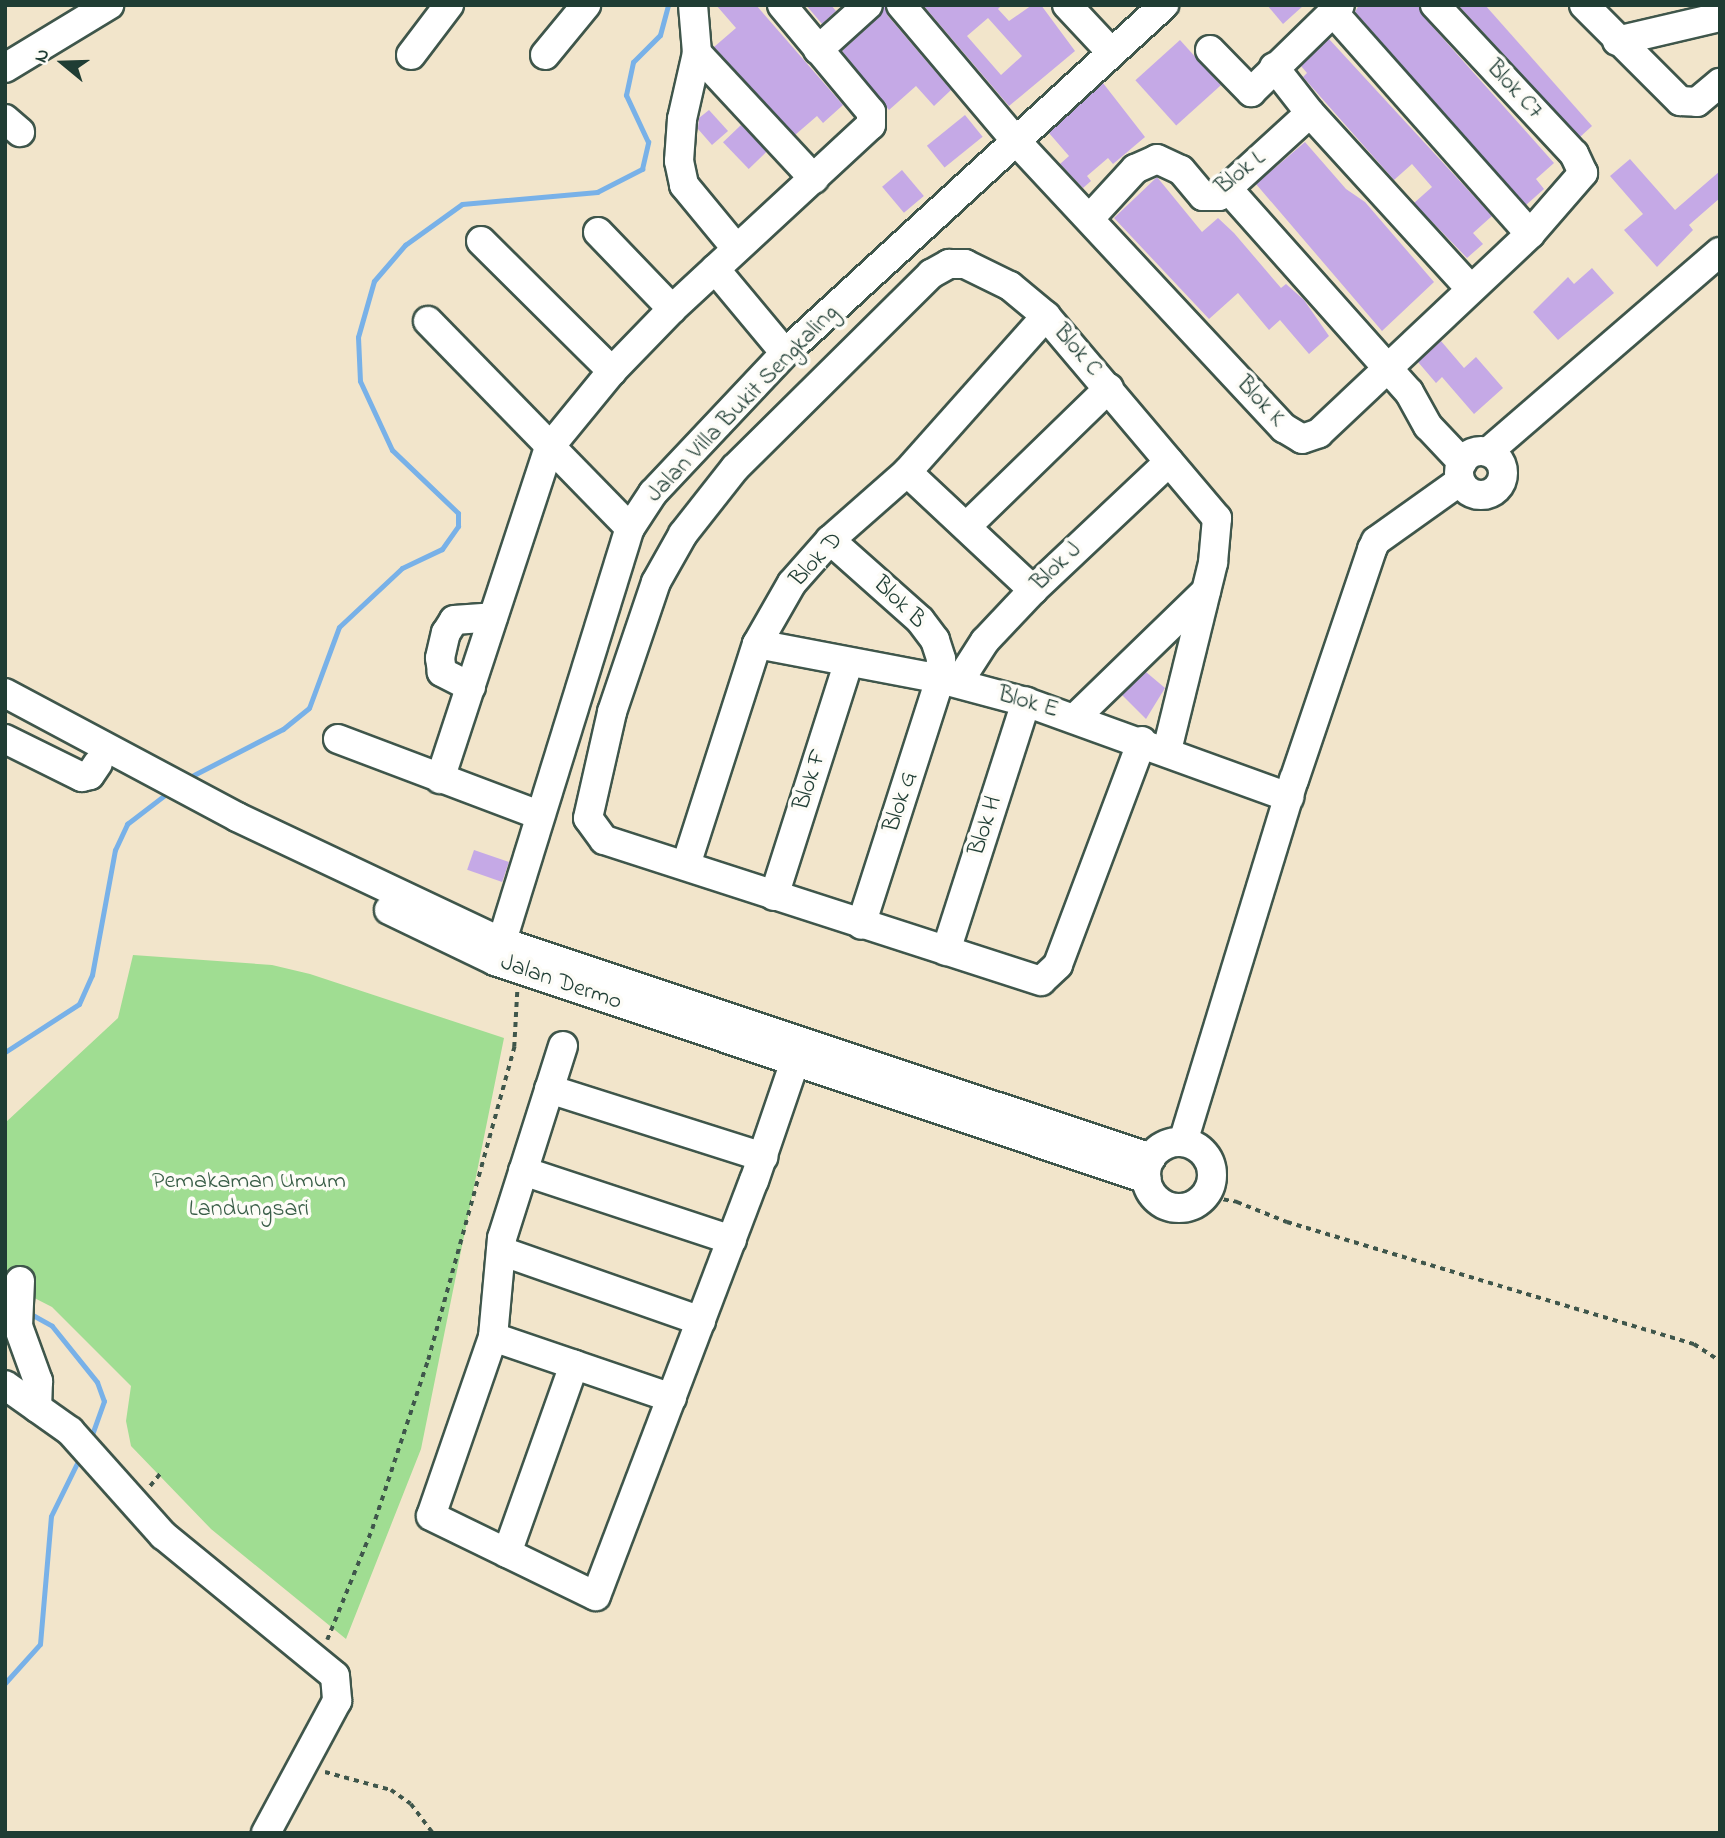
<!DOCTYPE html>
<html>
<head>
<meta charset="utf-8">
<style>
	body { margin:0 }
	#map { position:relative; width:1725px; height:1838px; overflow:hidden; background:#f2e5cb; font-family:"Indie Flower",sans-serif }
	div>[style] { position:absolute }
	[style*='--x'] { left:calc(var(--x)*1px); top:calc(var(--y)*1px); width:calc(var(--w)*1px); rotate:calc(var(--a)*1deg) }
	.green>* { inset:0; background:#a0dd92 }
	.stream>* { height:5px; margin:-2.5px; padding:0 2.5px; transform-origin:2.5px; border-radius:2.5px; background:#78b1e8 }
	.building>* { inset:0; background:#c5a9e6; transform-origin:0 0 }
	.path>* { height:3.5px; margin-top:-1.75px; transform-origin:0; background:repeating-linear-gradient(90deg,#3f564b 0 5px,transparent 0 10px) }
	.roads { filter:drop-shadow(2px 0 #3f564b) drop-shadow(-2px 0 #3f564b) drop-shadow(0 2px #3f564b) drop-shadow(0 -2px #3f564b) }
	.minor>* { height:28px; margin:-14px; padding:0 14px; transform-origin:14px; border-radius:14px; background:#fff }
	.minor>.ring { margin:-14px; padding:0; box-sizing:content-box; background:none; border:28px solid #fff; border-radius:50% }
	span { translate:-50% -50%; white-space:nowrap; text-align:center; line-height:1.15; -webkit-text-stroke:7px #fdfcf7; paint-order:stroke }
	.street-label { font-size:24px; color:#1f3d34 }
	.park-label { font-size:24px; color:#395d47 }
	.frame { position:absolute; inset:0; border:7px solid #1f3d34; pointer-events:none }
	.north { position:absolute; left:28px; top:28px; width:70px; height:70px; -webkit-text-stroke:5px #fdfcf7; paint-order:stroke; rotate:289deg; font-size:19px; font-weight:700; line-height:28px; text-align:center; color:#1f3d34 }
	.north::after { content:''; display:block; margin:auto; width:24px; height:32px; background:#1f3d34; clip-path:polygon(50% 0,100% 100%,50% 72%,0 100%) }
</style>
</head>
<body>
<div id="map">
	<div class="green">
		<div style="clip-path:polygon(133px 955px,272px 965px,310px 974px,504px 1038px,421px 1449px,346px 1639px,211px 1529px,131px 1446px,126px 1421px,131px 1386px,52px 1307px,5px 1283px,5px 1123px,118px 1018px)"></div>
	</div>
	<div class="stream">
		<div style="--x:186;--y:779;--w:109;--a:-27.3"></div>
		<div style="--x:283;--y:729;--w:33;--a:-39"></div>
		<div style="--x:309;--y:708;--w:86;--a:-69.7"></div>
		<div style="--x:339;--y:627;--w:86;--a:-43.1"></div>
		<div style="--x:402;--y:568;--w:44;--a:-25.4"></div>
		<div style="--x:442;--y:549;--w:28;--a:-55"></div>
		<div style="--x:458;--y:526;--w:13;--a:-90"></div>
		<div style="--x:458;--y:513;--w:91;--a:-136.3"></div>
		<div style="--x:392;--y:450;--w:76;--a:-114.9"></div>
		<div style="--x:360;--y:381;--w:44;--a:-92.6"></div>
		<div style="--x:358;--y:337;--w:58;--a:-74.1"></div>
		<div style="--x:374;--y:281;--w:48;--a:-49.3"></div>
		<div style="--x:405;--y:245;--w:70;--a:-35.7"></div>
		<div style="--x:462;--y:204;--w:136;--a:-5.1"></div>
		<div style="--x:597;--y:192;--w:51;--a:-27.1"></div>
		<div style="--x:642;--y:169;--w:28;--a:-77"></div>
		<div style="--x:648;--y:142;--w:52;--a:-115.1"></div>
		<div style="--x:626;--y:95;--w:34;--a:-78"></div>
		<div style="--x:633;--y:62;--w:38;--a:-45"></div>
		<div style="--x:660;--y:35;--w:31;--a:-75"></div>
		<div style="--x:5;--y:1052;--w:88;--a:-33"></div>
		<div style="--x:79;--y:1004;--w:32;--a:-66"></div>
		<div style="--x:92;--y:975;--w:127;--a:-79.6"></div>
		<div style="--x:115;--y:850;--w:29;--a:-65"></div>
		<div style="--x:127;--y:824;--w:54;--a:-37.5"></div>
		<div style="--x:29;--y:1313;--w:26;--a:29"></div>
		<div style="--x:52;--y:1326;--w:72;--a:51.2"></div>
		<div style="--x:97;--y:1382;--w:20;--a:70"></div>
		<div style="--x:104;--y:1401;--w:41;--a:109.7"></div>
		<div style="--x:5;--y:1683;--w:52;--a:-48.1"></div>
		<div style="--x:40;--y:1644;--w:128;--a:-85.1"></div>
		<div style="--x:51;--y:1516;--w:68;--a:-63.8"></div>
	</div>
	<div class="building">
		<div style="clip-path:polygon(716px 5px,756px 5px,843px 105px,823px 123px,817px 116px,795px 135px,714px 47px,736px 28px)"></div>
		<div style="clip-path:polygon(806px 5px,831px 5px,836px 11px,822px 24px)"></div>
		<div style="clip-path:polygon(885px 5px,888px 16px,951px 90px,934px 106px,916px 86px,889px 110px,842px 51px,879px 17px)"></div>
		<div style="clip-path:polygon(evenodd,923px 5px,1002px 5px,998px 9px,1009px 21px,1032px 5px,1041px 5px,1075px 51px,1009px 106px,923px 5px,988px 18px,1022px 56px,1001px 75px,967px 36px,988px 18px)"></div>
		<div style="clip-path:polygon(1267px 5px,1304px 5px,1283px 24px)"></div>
		<div style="clip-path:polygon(1359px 5px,1419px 5px,1423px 16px,1554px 163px,1536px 179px,1544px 189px,1526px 205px,1355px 12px)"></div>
		<div style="clip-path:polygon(1458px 5px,1485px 5px,1592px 126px,1580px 137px)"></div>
		<div style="clip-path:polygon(1329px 39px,1492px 216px,1473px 233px,1483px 244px,1467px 258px,1414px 203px,1432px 187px,1412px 164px,1394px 180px,1303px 77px,1307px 73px,1301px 66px)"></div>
		<div style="left:1180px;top:40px;width:61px;height:60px;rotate:48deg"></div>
		<div style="clip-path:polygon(1103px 83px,1145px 137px,1113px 164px,1108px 158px,1087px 176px,1091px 181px,1083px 188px,1060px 164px,1069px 156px,1049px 133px)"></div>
		<div style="clip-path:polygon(709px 110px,728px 131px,712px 145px,698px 129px,699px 118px)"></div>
		<div style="left:965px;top:115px;width:28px;height:49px;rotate:51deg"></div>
		<div style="left:741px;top:125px;width:37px;height:25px;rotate:46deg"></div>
		<div style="clip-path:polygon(1305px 142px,1346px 189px,1365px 202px,1434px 282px,1382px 331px,1256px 184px)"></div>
		<div style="clip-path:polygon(1630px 159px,1675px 210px,1720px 171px,1720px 198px,1689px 225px,1693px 230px,1657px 267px,1624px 230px,1643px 214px,1610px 176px)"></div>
		<div style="left:902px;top:170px;width:34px;height:26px;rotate:50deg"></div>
		<div style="clip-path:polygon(1157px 177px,1202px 232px,1218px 218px,1234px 233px,1281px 288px,1286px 284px,1304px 300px,1329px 336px,1309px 354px,1280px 320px,1269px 330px,1238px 293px,1209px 319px,1114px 218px)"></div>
		<div style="clip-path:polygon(1592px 268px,1614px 293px,1558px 340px,1533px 312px,1568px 277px,1574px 284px)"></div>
		<div style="clip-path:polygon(1441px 341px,1464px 368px,1476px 357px,1503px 388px,1474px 414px,1442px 377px,1436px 383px,1418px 362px)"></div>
		<div style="clip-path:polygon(1146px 672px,1165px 688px,1146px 719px,1122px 695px)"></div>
		<div style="left:474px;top:850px;width:37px;height:21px;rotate:19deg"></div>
	</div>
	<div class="path">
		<div style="--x:1204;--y:1196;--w:34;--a:10"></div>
		<div style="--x:1237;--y:1202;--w:54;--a:21.8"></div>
		<div style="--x:1287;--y:1222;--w:425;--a:16.7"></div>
		<div style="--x:1694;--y:1344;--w:31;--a:33"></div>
		<div style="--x:150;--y:1486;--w:19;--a:-51"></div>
		<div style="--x:327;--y:1640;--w:120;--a:-67.9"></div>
		<div style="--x:372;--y:1529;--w:178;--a:-71.7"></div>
		<div style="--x:428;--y:1360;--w:325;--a:-74.6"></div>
		<div style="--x:514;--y:1047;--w:55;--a:-86.9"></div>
		<div style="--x:325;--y:1772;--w:68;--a:15.3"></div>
		<div style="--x:391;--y:1790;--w:24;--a:35"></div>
		<div style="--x:411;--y:1804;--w:36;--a:53"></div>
	</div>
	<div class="roads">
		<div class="minor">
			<div style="--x:693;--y:5;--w:48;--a:85.2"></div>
			<div style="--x:697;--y:53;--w:68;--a:102.8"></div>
			<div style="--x:682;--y:119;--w:42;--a:94.1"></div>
			<div style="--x:679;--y:161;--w:25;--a:78"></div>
			<div style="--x:684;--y:185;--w:82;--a:50.5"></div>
			<div style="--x:901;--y:5;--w:178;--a:49.8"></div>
			<div style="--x:1016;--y:141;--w:393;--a:47"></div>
			<div style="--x:1284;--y:428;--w:21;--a:31"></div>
			<div style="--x:1302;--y:439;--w:18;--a:-19"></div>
			<div style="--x:1319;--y:433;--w:290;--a:-43.3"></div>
			<div style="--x:1530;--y:234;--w:81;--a:-49"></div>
			<div style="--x:1583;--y:173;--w:21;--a:-115"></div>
			<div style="--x:1574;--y:154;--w:204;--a:-133"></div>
			<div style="--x:1067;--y:5;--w:63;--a:46.9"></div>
			<div style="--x:1584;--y:5;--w:136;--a:45"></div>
			<div style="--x:1680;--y:101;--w:17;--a:3"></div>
			<div style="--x:1697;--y:102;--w:30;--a:-40"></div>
			<div style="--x:1333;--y:12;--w:297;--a:48.4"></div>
			<div style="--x:1617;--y:41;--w:106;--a:-13.1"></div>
			<div style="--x:818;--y:50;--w:67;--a:-42"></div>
			<div style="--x:1210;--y:50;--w:59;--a:45.7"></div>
			<div style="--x:1251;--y:92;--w:124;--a:-44.3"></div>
			<div style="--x:697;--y:53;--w:172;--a:47.1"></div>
			<div style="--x:411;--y:55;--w:63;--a:-52.8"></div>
			<div style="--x:545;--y:55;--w:65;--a:-50.6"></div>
			<div style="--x:1274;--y:67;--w:58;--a:52"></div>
			<div style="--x:1310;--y:113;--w:237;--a:47.6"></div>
			<div style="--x:5;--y:68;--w:122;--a:-31.2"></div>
			<div style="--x:5;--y:119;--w:20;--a:41"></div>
			<div style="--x:1228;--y:189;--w:272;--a:48.3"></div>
			<div style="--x:1409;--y:392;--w:39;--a:61"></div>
			<div style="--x:1428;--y:426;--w:50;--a:46.6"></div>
			<div style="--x:1090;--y:218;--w:67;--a:-47.4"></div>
			<div style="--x:1135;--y:169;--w:24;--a:-24"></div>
			<div style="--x:1157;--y:159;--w:26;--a:25"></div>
			<div style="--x:1181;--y:170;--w:34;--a:50"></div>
			<div style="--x:1203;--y:196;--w:16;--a:0"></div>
			<div style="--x:1219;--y:196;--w:123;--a:-42.4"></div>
			<div style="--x:598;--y:232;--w:107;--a:46.1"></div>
			<div style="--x:481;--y:241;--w:185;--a:44.8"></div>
			<div style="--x:715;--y:269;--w:109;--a:50.2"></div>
			<div style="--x:428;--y:321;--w:289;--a:45.7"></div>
			<div class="ring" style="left:1459px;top:451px;width:16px;height:16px"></div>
			<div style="--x:1488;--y:452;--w:306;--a:-40.8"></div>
			<div style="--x:907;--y:472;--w:173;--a:43.1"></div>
			<div style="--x:967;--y:526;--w:198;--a:-44.2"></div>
			<div style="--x:830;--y:540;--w:120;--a:41.6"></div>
			<div style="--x:920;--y:620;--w:25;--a:53"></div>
			<div style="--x:935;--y:640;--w:20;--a:72"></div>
			<div style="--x:941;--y:659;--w:20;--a:93"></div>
			<div style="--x:940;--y:679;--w:258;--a:107.8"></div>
			<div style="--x:757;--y:644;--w:186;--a:10.8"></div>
			<div style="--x:940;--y:679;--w:89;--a:15"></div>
			<div style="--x:1026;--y:702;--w:280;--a:19.9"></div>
			<div style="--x:958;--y:683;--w:50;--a:-57.3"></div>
			<div style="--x:985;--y:641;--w:70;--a:-46.7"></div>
			<div style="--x:1033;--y:590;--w:187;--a:-43.3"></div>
			<div style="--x:471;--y:687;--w:33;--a:-153"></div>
			<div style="--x:442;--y:672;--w:14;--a:-98"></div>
			<div style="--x:440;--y:658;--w:26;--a:-77"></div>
			<div style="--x:446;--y:633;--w:15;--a:-58"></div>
			<div style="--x:454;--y:620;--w:39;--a:-4"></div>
			<div style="--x:5;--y:693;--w:263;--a:28.1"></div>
			<div style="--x:237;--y:817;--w:293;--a:25.3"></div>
			<div style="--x:502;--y:942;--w:684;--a:18.41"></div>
			<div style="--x:1076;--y:717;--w:181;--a:-44.1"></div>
			<div style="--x:5;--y:739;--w:86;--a:26.3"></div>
			<div style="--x:82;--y:777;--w:8;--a:-14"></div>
			<div style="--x:90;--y:775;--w:14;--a:-56"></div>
			<div style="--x:338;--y:739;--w:215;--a:20.7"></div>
			<div style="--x:1142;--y:741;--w:239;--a:110.6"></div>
			<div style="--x:1058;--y:965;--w:23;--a:137"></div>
			<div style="--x:1041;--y:981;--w:459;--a:-162.1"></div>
			<div style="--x:604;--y:840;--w:27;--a:-126"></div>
			<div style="--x:588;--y:818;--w:109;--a:-77.2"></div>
			<div style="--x:612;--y:712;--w:137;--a:-71.3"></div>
			<div style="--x:656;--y:582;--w:55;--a:-60.6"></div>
			<div style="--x:683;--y:534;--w:84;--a:-51.8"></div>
			<div style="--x:735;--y:468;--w:276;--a:-44.7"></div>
			<div style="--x:931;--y:274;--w:21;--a:-29"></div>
			<div style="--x:949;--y:264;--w:16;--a:0"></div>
			<div style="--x:965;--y:264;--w:50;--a:26.1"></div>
			<div style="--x:1010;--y:286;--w:47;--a:39.8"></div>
			<div style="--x:1046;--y:316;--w:265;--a:49.8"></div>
			<div style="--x:1217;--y:518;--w:45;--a:95.1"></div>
			<div style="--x:1213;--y:563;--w:193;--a:103.8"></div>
			<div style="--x:440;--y:779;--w:348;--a:-71.8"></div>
			<div style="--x:549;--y:448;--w:99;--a:-50.7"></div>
			<div style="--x:612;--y:371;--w:86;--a:-45.9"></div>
			<div style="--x:672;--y:309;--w:271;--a:-42.8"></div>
			<div style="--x:871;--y:125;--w:13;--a:-90"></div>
			<div style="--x:871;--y:112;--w:139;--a:-129.8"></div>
			<div style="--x:686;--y:865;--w:232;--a:-72.2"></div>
			<div style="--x:757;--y:644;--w:70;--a:-60.2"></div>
			<div style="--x:792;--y:583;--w:57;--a:-48.5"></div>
			<div style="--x:830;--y:540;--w:103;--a:-41.4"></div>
			<div style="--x:907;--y:472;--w:209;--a:-48.3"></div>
			<div style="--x:774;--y:896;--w:244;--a:-72.3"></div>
			<div style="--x:389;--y:910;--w:118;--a:25.7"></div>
			<div style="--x:495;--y:961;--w:687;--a:18.49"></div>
			<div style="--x:946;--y:951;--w:262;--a:-72.2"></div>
			<div style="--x:497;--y:957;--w:449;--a:-72.8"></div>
			<div style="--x:630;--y:528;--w:42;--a:-56.7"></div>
			<div style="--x:653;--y:493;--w:192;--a:-46.7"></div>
			<div style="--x:785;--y:353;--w:515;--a:-42.56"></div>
			<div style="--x:563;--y:1046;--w:201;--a:107.6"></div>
			<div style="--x:502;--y:1238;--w:99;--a:95.2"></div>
			<div style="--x:493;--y:1337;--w:189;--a:109.1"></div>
			<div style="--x:431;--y:1516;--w:183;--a:25.9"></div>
			<div style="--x:596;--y:1596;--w:444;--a:-69.2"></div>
			<div style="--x:754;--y:1181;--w:145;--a:-71.1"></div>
			<div style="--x:549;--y:1089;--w:225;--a:17.6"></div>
			<div style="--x:1183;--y:1142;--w:379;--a:-73"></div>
			<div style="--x:1294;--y:780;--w:244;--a:-71.3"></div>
			<div style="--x:1372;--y:549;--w:9;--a:-63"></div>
			<div style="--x:1376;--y:541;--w:103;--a:-35.5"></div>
			<div class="ring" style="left:1146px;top:1142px;width:38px;height:38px"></div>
			<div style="--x:523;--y:1171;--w:220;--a:18.3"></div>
			<div style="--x:501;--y:1251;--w:212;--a:19.3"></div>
			<div style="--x:20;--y:1281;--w:45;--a:92.5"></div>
			<div style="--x:18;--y:1326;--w:59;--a:70"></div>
			<div style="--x:38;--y:1381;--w:27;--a:92"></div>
			<div style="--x:493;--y:1337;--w:189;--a:18.8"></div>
			<div style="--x:5;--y:1385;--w:80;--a:35.3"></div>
			<div style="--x:70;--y:1431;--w:140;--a:48.2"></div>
			<div style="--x:163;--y:1535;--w:222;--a:39.3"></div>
			<div style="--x:335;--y:1676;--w:25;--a:85"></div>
			<div style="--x:337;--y:1701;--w:150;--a:118.3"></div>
			<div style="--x:507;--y:1553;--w:200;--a:-70.4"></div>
		</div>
	</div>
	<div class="street-label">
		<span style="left:1514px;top:90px;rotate:47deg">Blok C7</span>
		<span style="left:1241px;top:173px;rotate:-39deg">Blok L</span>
		<span style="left:1077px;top:351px;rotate:49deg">Blok C</span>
		<span style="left:1260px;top:402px;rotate:47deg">Blok K</span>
		<span style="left:743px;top:404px;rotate:-46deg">Jalan Villa Bukit Sengkaling</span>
		<span style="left:817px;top:560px;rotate:-47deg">Blok D</span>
		<span style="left:1057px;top:567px;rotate:-44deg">Blok J</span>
		<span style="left:899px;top:603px;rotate:44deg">Blok B</span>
		<span style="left:1028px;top:703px;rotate:16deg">Blok E</span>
		<span style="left:811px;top:780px;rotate:-72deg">Blok F</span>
		<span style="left:901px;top:802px;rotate:-72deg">Blok G</span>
		<span style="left:986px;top:826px;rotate:-72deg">Blok H</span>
		<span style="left:561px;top:983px;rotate:19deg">Jalan Dermo</span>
	</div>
	<div class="park-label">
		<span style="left:249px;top:1196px">Pemakaman Umum<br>Landungsari</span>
	</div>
	<div class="frame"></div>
	<div class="north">N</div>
</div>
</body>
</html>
